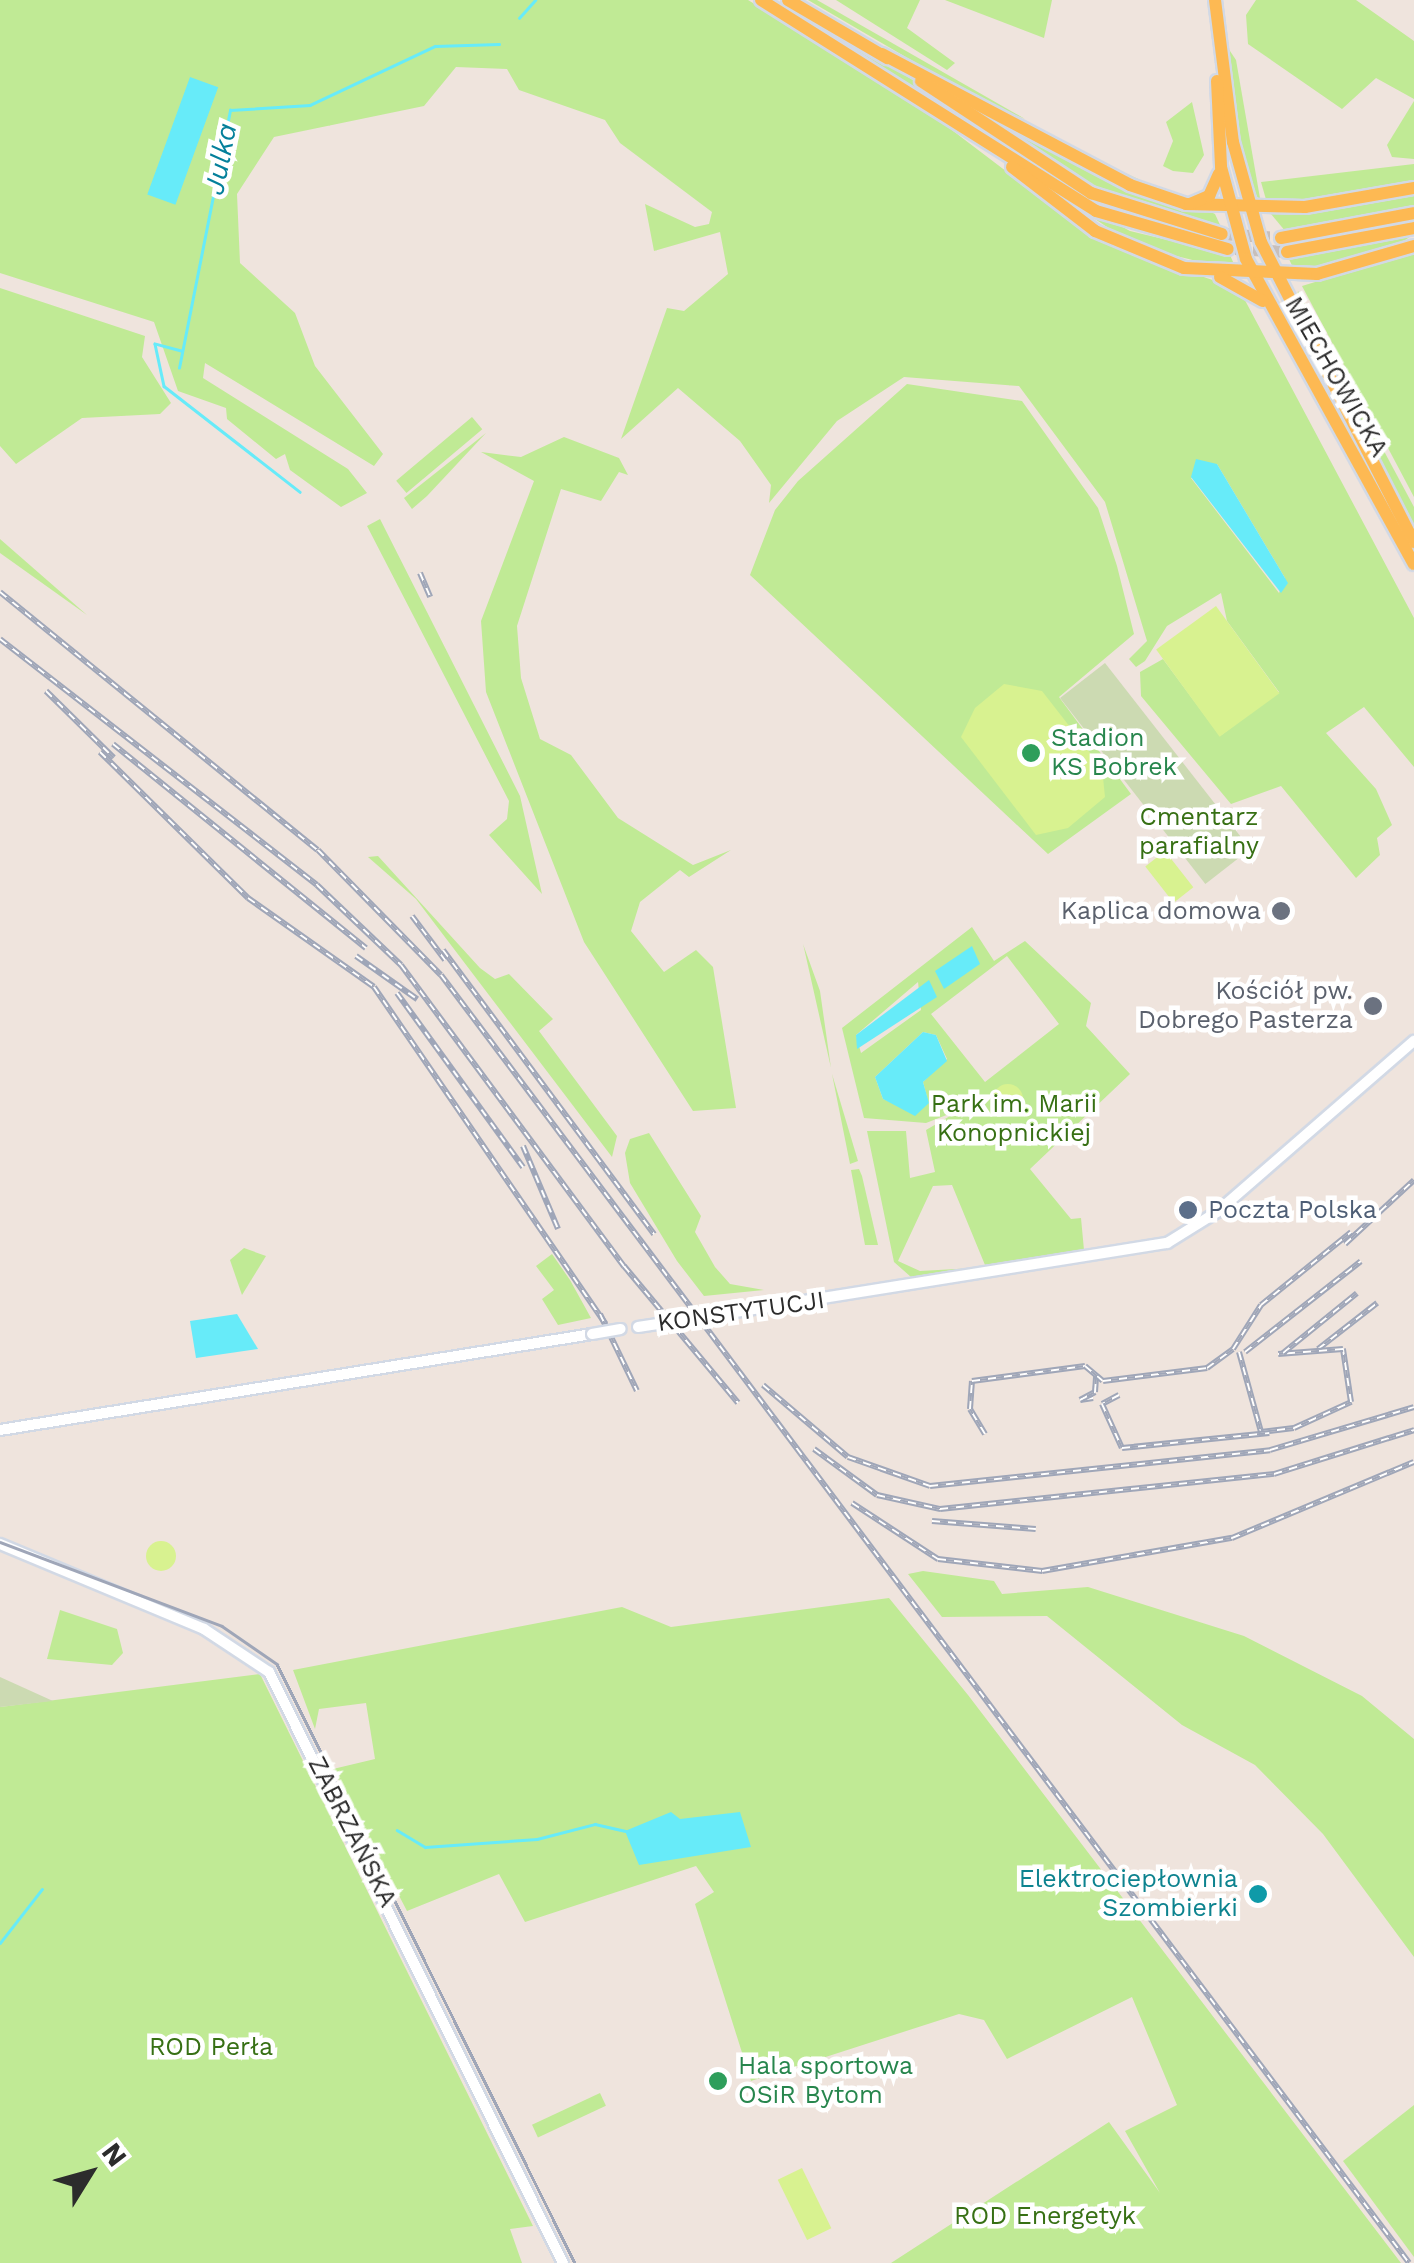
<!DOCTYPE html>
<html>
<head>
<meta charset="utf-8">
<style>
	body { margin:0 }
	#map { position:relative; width:1414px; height:2263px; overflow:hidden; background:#efe4dd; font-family:"Work Sans",sans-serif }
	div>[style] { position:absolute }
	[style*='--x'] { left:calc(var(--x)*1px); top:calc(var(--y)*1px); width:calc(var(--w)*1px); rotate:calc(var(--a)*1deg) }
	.green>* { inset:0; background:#c0ea95; transform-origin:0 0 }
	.cemetery>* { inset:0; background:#ccdab2; transform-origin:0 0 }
	.pitch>* { inset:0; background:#d8f290; transform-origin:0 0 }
	.round { border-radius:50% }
	.water>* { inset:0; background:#67ebf9; transform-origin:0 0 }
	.stream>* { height:2.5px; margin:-1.25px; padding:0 1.25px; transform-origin:1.25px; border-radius:1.25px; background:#67ebf9 }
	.major-tunnel>* { height:12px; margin-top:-6px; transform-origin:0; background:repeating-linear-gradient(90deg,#c8bfba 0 12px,transparent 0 18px) }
	.roads { filter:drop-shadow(2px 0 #d2d9e5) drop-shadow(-2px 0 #d2d9e5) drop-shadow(0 2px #d2d9e5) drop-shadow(0 -2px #d2d9e5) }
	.minor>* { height:10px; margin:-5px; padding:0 5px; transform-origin:5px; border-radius:5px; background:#fff }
	.major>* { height:12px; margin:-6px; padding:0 6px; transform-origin:6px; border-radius:6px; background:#fdb953 }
	.tram>* { height:2.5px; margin:-1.25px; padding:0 1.25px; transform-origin:1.25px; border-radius:1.25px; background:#9fa6b8 }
	.rail>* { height:6px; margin-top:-3px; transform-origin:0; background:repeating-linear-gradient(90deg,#fff 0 8px,#9fa6b8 0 16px); box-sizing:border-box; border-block:2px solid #9fa6b8 }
	.bridges { filter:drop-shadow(2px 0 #d2d9e5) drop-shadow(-2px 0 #d2d9e5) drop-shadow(0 2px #d2d9e5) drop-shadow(0 -2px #d2d9e5) }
	.minor-bridge>* { height:10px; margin:-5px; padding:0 5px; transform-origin:5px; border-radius:5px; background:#fff }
	.dots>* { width:28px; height:28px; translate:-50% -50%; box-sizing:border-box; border:5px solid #fff; border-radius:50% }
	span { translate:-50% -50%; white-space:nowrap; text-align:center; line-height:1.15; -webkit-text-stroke:9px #fff; paint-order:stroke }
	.street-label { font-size:25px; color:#2c2c2c }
	.leisure-label { font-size:25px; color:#27864d }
	.left { translate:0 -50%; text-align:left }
	.park-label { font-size:25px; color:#377014 }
	.worship-label { font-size:25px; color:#5b616d }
	.right { translate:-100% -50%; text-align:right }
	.service-label { font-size:25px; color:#4e5e75 }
	.culture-label { font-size:25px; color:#0d838f }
	.water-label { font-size:28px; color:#04809b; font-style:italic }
	.north { position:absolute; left:40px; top:2123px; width:100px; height:100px; -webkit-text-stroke:8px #fff; paint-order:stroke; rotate:53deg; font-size:28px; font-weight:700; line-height:40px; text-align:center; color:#2c2c2c }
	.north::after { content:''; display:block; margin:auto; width:35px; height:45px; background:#2c2c2c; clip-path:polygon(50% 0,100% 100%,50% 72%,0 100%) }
</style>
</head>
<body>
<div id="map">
	<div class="green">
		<div style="clip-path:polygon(evenodd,0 0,748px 0,915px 102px,1098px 241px,1239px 289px,1414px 618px,1414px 767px,1364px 707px,1326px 733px,1376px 789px,1392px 825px,1377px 838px,1380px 855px,1356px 878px,1281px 786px,1231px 804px,1141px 696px,1140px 672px,1163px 659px,1220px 736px,1279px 692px,1227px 621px,1221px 593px,1167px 626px,1145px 661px,1136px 667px,1129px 659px,1147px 641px,1105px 502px,1019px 386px,904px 377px,837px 421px,769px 503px,771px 485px,740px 441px,678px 388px,621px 439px,667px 308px,684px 311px,728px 274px,720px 232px,654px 251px,645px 204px,695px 227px,709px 224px,712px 212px,620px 143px,605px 120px,519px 90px,507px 69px,456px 67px,424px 106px,274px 137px,237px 194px,240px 263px,295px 313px,315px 366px,383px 454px,374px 466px,205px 363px,203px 378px,348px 469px,367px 493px,341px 507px,290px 470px,285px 454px,276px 459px,227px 419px,226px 408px,178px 391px,154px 322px,0 273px,0 0,1217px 464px,1285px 578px,1279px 593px,1191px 478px,1217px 464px)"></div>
		<div style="clip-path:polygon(770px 0,876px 56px,1100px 202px,1226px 245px,1086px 200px)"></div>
		<div style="clip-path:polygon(808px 0,817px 0,1025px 119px,983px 102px)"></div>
		<div style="clip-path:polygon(836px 0,920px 0,907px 28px,955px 63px,947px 70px)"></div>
		<div style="clip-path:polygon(945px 0,1052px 0,1044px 38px)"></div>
		<div style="clip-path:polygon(1256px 0,1356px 0,1414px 41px,1414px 99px,1376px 78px,1342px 109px,1248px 44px,1246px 15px)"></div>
		<div style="clip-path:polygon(1228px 48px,1236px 60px,1261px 204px,1242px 167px)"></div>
		<div style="clip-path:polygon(950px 93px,1215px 214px,1221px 227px,1091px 187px)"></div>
		<div style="clip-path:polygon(1414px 101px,1414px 159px,1392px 157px,1387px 145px)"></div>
		<div style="clip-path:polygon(1192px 102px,1204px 155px,1193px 173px,1173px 171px,1163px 166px,1173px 141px,1166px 122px)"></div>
		<div style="clip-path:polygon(1414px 164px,1414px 183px,1305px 201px,1267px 203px,1261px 182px)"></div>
		<div style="clip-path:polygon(1037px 181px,1130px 231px,1230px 255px,1237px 271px,1136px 246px)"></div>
		<div style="clip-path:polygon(1414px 195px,1414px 207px,1286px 232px,1271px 214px)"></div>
		<div style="clip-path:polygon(1414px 234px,1385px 254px,1295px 272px,1289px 259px)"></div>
		<div style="clip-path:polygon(1414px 252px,1414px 497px,1302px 286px)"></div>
		<div style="clip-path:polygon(0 288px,145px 336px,142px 357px,171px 403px,160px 414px,82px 418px,16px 464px,0 446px)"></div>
		<div style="clip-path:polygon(1298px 291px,1414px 507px,1414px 535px,1297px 301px)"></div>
		<div style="clip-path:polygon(907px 384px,1022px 401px,1098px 508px,1117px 566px,1134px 634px,1059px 697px,1131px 794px,1048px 854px,750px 575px,775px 510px,798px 481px)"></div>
		<div style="left:472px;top:417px;width:16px;height:99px;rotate:50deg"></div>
		<div style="clip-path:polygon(486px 433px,427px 496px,412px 509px,404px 498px)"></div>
		<div style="clip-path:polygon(564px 437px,619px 458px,628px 475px,619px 472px,601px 501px,561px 489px,517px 626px,521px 678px,540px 739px,571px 755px,618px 818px,693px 865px,731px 850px,689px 877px,680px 870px,640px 902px,631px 931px,664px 972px,696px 950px,713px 967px,736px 1108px,693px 1111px,584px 942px,486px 692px,481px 621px,534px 481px,481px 452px,521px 457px)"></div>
		<div style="clip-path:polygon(380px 519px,520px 796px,542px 894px,489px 835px,507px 819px,509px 801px,367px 526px)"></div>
		<div style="clip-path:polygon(0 539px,87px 615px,0 553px)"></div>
		<div style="clip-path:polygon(378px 856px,480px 968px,495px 979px,509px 974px,553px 1019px,539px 1031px,617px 1136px,612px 1157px,416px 899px,368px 857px)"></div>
		<div style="clip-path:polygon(evenodd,972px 927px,994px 961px,1025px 941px,1091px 1003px,1086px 1026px,1130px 1074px,1030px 1169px,1071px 1219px,1081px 1218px,1084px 1250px,985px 1265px,952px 1185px,933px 1186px,898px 1261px,920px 1271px,974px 1268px,911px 1277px,894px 1262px,867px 1131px,906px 1131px,910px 1178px,935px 1172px,926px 1130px,962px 1109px,926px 1123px,864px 1118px,842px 1028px,972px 927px,1007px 956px,1059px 1024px,985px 1082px,931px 1014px,1007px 956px,972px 927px,918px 982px,921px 1010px,861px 1053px,856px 1035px,918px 982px,972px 927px,923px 1032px,936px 1035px,947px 1059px,923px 1082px,927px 1097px,906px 1108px,883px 1099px,875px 1077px,923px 1032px)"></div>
		<div style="clip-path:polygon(803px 944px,820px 991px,831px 1068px,804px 948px)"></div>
		<div style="clip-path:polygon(832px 1074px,858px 1161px,850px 1164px)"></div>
		<div style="clip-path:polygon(649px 1133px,701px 1216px,695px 1232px,715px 1267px,730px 1284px,764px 1290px,704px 1296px,677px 1261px,630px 1183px,625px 1153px,630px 1139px)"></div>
		<div style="clip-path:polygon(859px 1169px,862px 1176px,878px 1245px,865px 1245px,851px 1170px)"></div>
		<div style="clip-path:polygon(244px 1248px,266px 1256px,242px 1295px,230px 1260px)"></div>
		<div style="clip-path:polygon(552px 1254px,570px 1280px,591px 1318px,558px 1325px,542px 1299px,554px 1290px,536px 1266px)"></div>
		<div style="clip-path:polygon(923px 1571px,994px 1581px,1002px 1594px,1088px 1587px,1244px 1636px,1362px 1696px,1414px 1739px,1414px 1957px,1323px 1834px,1255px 1765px,1182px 1725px,1047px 1616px,942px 1617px,908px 1574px)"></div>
		<div style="clip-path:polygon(889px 1598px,968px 1695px,1401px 2263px,891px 2263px,1109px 2122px,1160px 2193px,1125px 2131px,1177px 2105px,1132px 1997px,1007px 2059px,984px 2020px,959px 2014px,751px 2081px,695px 1904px,714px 1892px,696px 1866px,525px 1922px,499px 1874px,407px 1911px,333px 1769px,375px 1759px,366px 1703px,319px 1709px,315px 1729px,293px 1670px,622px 1607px,671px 1627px)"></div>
		<div style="clip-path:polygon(60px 1610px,117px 1629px,123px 1653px,112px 1665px,47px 1659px)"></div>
		<div style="clip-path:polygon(260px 1674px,533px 2226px,510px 2229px,522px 2263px,0 2263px,0 1707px)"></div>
		<div style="left:600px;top:2093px;width:14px;height:75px;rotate:65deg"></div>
		<div style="clip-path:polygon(1414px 2105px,1414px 2257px,1343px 2161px)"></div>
	</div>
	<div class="cemetery">
		<div style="left:1105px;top:663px;width:236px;height:57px;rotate:52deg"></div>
		<div style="clip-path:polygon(0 1677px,53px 1701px,0 1707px)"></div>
	</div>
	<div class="pitch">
		<div style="left:1216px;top:606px;width:108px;height:74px;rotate:54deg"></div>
		<div style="clip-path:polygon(1004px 684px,1042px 691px,1102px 768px,1105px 797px,1068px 828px,1036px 835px,961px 737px,975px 708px)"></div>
		<div style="left:1165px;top:851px;width:46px;height:25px;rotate:52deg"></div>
		<div class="round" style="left:993px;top:1084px;width:30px;height:30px"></div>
		<div class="round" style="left:146px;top:1541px;width:30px;height:30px"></div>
		<div style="left:802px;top:2168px;width:67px;height:27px;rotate:64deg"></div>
	</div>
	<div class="water">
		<div style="left:190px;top:77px;width:30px;height:125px;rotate:20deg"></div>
		<div style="clip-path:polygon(1196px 459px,1217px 464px,1288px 583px,1281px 593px,1191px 477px)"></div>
		<div style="clip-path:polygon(972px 946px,980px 964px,944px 989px,935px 971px)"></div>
		<div style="clip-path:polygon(929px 980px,937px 997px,857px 1049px,856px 1035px)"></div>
		<div style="clip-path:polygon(923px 1032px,936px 1035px,947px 1061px,923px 1082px,929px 1103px,915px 1116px,883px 1099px,875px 1077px)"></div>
		<div style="clip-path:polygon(237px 1314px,258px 1349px,196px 1358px,190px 1321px)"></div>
		<div style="clip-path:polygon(671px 1812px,680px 1819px,740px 1812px,751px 1847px,639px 1865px,625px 1831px)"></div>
	</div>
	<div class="stream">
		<div style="--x:519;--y:18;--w:24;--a:-48"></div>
		<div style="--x:181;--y:351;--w:27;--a:-165"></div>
		<div style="--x:155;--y:344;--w:43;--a:77.9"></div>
		<div style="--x:164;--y:386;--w:172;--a:37.9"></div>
		<div style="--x:179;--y:368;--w:263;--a:-78.8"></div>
		<div style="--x:230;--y:110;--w:80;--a:-3.6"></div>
		<div style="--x:310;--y:105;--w:138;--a:-25.3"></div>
		<div style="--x:435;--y:46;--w:64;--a:-1.8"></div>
		<div style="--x:397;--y:1830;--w:33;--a:31"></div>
		<div style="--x:425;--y:1847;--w:112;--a:-4.1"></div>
		<div style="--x:537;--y:1839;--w:60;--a:-14.5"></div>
		<div style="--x:595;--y:1824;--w:31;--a:13"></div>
		<div style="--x:0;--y:1943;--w:68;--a:-52.1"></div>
	</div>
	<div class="major-tunnel">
		<div style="--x:1222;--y:234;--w:59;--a:3.9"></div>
		<div style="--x:1235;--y:249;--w:52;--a:3.3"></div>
	</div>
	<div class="roads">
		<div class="minor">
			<div style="--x:723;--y:1314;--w:450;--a:-9.1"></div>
			<div style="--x:1167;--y:1243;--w:59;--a:-31.8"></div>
			<div style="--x:1217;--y:1212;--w:261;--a:-41"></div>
			<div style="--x:0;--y:1430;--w:600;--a:-9.21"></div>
			<div style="--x:0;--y:1544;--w:221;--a:22.6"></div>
			<div style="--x:204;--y:1629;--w:78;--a:33.5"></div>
			<div style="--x:269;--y:1672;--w:660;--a:63.55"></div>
		</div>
		<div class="major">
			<div style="--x:761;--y:0;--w:396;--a:32.2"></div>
			<div style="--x:1096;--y:211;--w:137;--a:16.1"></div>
			<div style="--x:788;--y:0;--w:115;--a:30.4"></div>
			<div style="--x:1215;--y:0;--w:143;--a:82.8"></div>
			<div style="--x:1233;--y:142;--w:104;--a:74.4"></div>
			<div style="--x:1261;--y:242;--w:337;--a:63"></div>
			<div style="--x:882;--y:54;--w:280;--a:27.8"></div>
			<div style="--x:1130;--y:185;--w:59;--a:18.7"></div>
			<div style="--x:1186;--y:204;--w:119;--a:1.4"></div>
			<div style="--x:1305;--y:207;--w:111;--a:-9.9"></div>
			<div style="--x:921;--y:81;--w:204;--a:33.4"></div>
			<div style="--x:1091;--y:193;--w:137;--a:17.4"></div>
			<div style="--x:1217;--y:81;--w:86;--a:87.3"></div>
			<div style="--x:1221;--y:167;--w:95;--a:74.8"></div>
			<div style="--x:1246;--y:259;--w:348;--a:61.2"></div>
			<div style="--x:1012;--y:167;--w:105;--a:37.6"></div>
			<div style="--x:1095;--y:231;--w:96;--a:22.6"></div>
			<div style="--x:1184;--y:268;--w:133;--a:2.6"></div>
			<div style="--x:1317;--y:274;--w:101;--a:-16.1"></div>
			<div style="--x:1190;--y:204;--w:21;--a:-23"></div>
			<div style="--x:1209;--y:196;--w:24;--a:-66"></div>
			<div style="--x:1281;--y:238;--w:135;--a:-10.6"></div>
			<div style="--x:1287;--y:252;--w:129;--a:-10.7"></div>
			<div style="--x:1220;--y:277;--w:49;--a:29.2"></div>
		</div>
	</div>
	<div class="tram">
		<div style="--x:0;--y:1542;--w:237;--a:20.7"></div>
		<div style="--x:222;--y:1626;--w:67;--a:34.6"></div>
		<div style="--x:277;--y:1664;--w:669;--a:63.55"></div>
	</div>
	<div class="rail">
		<div style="--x:420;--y:573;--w:26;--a:67"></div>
		<div style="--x:0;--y:592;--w:409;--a:39.1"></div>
		<div style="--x:318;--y:850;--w:175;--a:45.5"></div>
		<div style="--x:441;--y:975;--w:1611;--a:53.07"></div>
		<div style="--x:0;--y:639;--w:401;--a:37.8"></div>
		<div style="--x:317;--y:885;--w:116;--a:43.6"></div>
		<div style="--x:401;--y:965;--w:375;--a:53.5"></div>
		<div style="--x:624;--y:1266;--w:178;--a:50.2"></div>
		<div style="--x:46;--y:691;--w:95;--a:44.6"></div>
		<div style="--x:113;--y:744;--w:325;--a:38.9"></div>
		<div style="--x:100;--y:752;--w:208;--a:44.6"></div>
		<div style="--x:248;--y:898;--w:154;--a:35.2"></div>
		<div style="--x:374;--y:987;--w:409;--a:55.5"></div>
		<div style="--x:412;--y:916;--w:55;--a:53.1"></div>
		<div style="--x:443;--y:950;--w:354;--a:53.4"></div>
		<div style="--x:356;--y:956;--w:75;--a:35.2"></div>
		<div style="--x:397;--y:993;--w:215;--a:54.1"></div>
		<div style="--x:523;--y:1146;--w:90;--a:67.1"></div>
		<div style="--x:1345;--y:1244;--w:94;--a:-42.8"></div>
		<div style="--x:600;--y:1314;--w:85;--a:64.3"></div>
		<div style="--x:1318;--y:1349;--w:75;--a:-37.9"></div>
		<div style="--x:1239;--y:1352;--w:83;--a:74.6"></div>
		<div style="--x:1261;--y:1432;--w:33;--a:-7"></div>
		<div style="--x:1294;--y:1428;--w:63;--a:-24.5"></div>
		<div style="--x:1351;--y:1402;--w:54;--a:-98.6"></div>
		<div style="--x:1343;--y:1349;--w:65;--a:175.6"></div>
		<div style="--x:1245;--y:1352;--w:147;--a:-38.1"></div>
		<div style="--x:1283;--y:1353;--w:95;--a:-39"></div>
		<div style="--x:763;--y:1385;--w:111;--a:40.3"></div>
		<div style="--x:848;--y:1457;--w:87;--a:19.5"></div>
		<div style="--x:930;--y:1486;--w:342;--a:-6"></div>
		<div style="--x:1270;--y:1450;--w:150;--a:-16.6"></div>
		<div style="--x:1119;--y:1395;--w:19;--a:152"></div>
		<div style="--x:1102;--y:1404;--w:48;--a:65.6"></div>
		<div style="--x:1122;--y:1448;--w:148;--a:-5.8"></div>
		<div style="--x:1093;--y:1398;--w:13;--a:171"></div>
		<div style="--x:1080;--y:1400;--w:17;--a:-28"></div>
		<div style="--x:1095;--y:1392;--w:16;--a:-86"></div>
		<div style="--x:985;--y:1434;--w:29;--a:-121"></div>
		<div style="--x:970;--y:1409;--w:28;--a:-86"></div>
		<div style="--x:972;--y:1381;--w:114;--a:-7.6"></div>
		<div style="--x:1085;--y:1366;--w:23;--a:40"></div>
		<div style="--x:1103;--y:1381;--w:105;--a:-7.1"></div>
		<div style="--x:1207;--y:1368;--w:32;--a:-36"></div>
		<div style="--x:1233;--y:1349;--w:52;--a:-57.5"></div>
		<div style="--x:1261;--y:1305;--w:116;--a:-39"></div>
		<div style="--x:814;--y:1449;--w:78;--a:36.1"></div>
		<div style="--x:877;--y:1495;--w:65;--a:12.5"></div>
		<div style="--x:940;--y:1509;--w:336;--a:-6"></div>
		<div style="--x:1274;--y:1474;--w:147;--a:-17.4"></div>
		<div style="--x:852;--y:1503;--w:103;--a:33.1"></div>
		<div style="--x:938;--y:1559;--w:105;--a:6.6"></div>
		<div style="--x:1042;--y:1571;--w:193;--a:-9.9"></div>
		<div style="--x:1232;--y:1538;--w:197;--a:-22.7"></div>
		<div style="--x:932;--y:1521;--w:104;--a:4.4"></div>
	</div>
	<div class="bridges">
		<div class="minor-bridge">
			<div style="--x:638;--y:1327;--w:86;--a:-8.7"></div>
			<div style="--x:592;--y:1334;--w:29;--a:-10"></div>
		</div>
	</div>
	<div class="dots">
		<div style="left:1031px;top:753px;background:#2e9e5b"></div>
		<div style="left:1281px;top:911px;background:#6b7280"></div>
		<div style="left:1373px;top:1006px;background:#6b7280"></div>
		<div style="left:1188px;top:1210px;background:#5c6f8a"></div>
		<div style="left:1258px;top:1894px;background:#0f9aa8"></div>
		<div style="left:718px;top:2081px;background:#2e9e5b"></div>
	</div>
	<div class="street-label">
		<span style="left:1336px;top:377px;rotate:60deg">MIECHOWICKA</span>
		<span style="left:741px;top:1312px;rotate:-8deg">KONSTYTUCJI</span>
		<span style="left:352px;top:1832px;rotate:63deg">ZABRZAŃSKA</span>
	</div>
	<div class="leisure-label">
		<span class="left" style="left:1051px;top:753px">Stadion<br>KS Bobrek</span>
		<span class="left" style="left:738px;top:2081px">Hala sportowa<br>OSiR Bytom</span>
	</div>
	<div class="park-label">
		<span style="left:1199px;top:832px">Cmentarz<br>parafialny</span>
		<span style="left:1014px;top:1119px">Park im. Marii<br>Konopnickiej</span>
		<span style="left:211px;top:2047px">ROD Perła</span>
		<span style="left:1045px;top:2216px">ROD Energetyk</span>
	</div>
	<div class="worship-label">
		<span class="right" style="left:1261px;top:911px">Kaplica domowa</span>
		<span class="right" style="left:1353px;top:1006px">Kościół pw.<br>Dobrego Pasterza</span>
	</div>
	<div class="service-label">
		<span class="left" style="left:1208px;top:1210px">Poczta Polska</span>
	</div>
	<div class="culture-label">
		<span class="right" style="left:1238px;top:1894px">Elektrociepłownia<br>Szombierki</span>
	</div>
	<div class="water-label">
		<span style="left:221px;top:159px;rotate:-79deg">Julka</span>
	</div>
	<div class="north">N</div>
</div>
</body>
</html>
